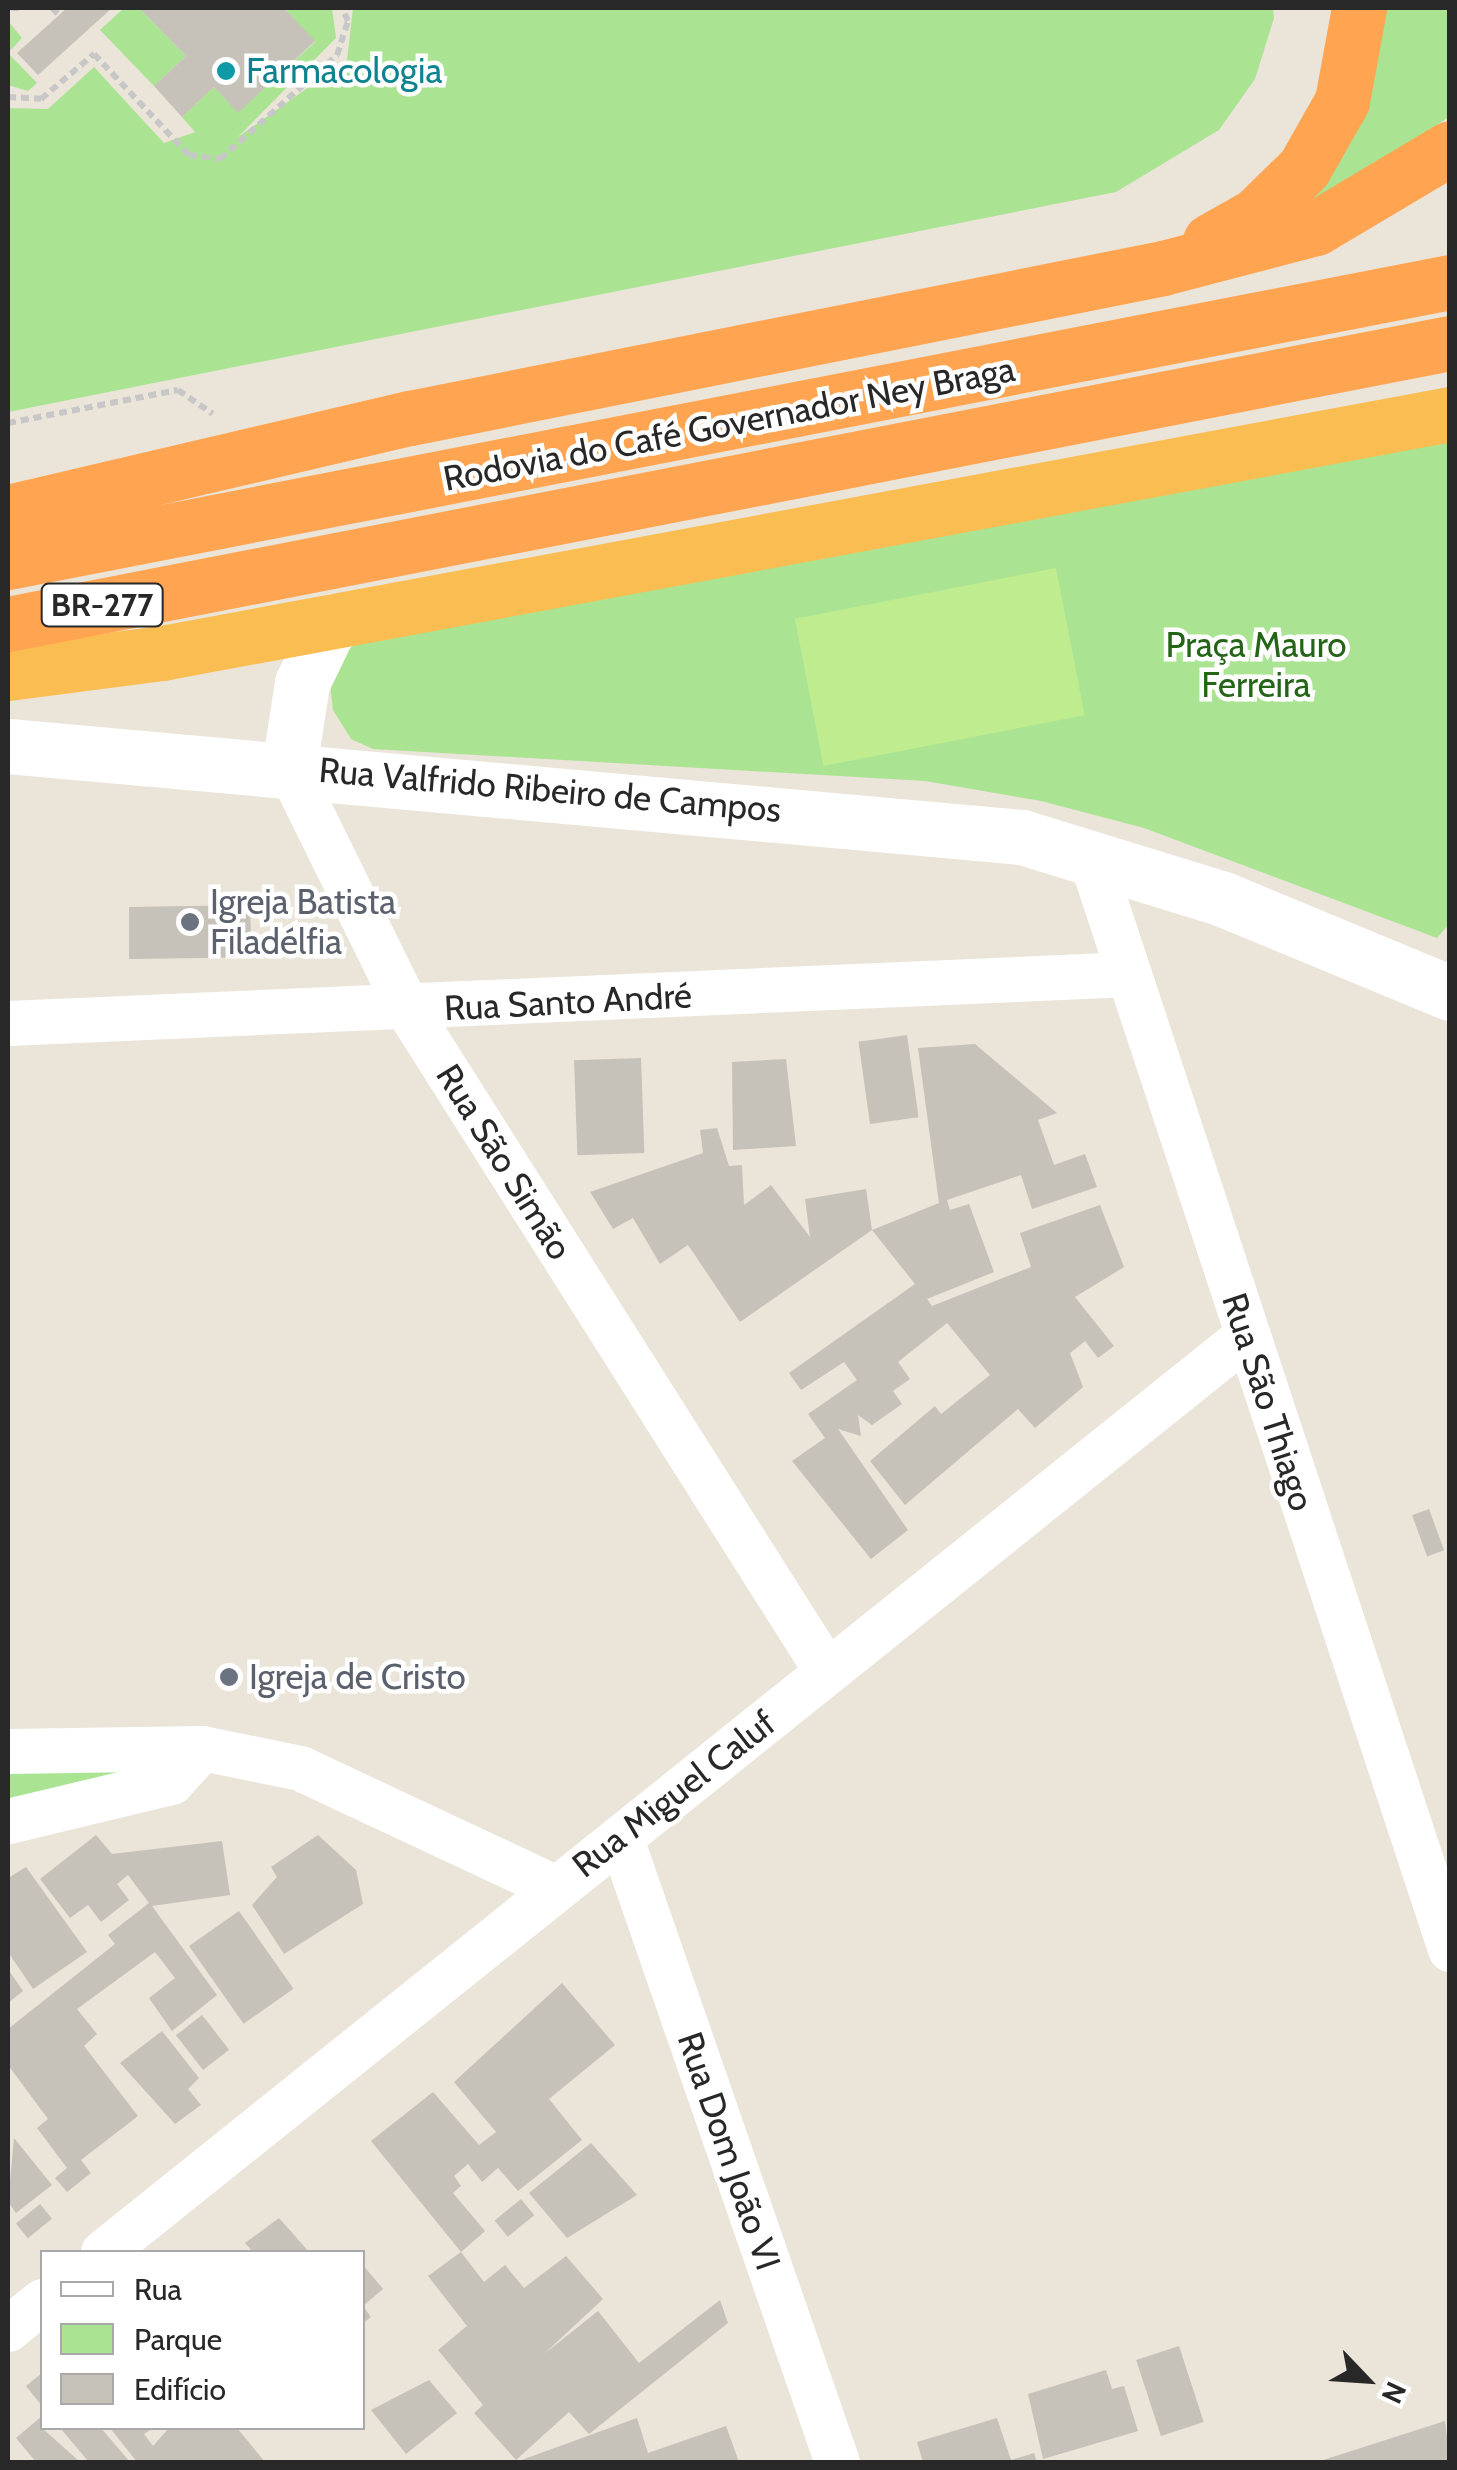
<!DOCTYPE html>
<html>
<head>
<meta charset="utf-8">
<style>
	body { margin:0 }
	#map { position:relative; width:1457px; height:2470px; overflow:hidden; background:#ebe4d9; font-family:Cabin,sans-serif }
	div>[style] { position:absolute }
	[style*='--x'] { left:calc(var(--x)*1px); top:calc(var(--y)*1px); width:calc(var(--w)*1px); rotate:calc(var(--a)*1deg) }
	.green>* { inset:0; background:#aae493 }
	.pitch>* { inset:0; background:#bfec8e; transform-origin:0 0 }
	.building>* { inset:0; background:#c6c1b9; transform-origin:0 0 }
	.path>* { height:6px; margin-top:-3px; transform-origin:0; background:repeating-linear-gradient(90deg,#c7c7c7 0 8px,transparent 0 13px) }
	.minor>* { height:45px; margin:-22.5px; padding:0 22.5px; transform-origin:22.5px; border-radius:22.5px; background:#fff }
	.tertiary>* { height:55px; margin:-27.5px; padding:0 27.5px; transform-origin:27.5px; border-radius:27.5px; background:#fff }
	.trunk>* { height:55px; margin:-27.5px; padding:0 27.5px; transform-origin:27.5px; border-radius:27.5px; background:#fabd52 }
	.motorway>* { height:55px; margin:-27.5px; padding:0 27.5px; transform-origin:27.5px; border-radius:27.5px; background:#ffa450 }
	.dots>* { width:28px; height:28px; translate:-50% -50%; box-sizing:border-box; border:5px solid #fff; border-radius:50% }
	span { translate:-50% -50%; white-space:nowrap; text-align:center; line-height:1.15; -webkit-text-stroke:9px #fff; paint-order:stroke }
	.shield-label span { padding:2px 8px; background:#fff; border:2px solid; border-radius:8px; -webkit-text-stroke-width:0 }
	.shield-label { font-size:32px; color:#282828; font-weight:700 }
	.culture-label { font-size:35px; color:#0d838f }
	.left { translate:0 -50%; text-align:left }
	.street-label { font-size:35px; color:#282828 }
	.park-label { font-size:35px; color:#246517 }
	.worship-label { font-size:35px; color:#5b616d }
	.frame { position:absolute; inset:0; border:10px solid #282828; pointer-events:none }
	.legend { position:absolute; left:40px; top:2250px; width:325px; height:180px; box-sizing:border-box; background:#fff; border:2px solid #a9a9a9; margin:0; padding:12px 18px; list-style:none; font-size:30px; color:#282828 }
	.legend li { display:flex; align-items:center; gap:20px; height:50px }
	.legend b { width:50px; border:2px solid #a9a9a9 }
	.north { position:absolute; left:1317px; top:2330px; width:100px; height:100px; -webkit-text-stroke:8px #fff; paint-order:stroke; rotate:115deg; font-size:28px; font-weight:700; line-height:40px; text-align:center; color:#282828 }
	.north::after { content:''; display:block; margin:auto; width:35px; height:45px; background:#282828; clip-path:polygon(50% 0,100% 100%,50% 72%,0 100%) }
</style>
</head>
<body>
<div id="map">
	<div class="green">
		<div style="clip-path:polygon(124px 8px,139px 8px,186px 56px,154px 86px,100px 30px)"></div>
		<div style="clip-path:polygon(284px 8px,332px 8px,336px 38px,238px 137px,347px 60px,353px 8px,1273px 8px,1274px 18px,1255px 79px,1219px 130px,1116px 192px,8px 412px,8px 108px,48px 109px,94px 67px,164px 143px,195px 132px,182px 117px,214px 87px,238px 112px,315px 42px)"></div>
		<div style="clip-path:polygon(1377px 8px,1449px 8px,1449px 117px,1307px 210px,1345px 144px)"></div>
		<div style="clip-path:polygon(8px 21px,22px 38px,8px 53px,37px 83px,28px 91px,8px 85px)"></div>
		<div style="clip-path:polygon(1449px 434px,1449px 924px,1437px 938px,1144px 828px,1041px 801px,925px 781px,373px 749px,351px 739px,333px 710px,329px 675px,347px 650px,377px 632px)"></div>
		<div style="clip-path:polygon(167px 1764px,8px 1799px,8px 1770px)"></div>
	</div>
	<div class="pitch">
		<div style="left:1056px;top:568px;width:150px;height:266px;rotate:79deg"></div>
	</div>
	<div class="building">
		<div style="clip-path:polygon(67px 8px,112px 8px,38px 75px,17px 53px)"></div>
		<div style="clip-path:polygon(139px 8px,284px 8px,315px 41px,238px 113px,214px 87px,182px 117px,154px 86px,186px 56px)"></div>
		<div style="clip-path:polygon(250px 905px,251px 937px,274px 936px,274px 957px,129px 959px,129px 907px)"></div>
		<div style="left:907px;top:1035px;width:83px;height:49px;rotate:82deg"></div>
		<div style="clip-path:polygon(975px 1044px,1057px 1113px,1038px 1120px,1054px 1165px,1085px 1154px,1097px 1187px,1032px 1209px,1021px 1175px,947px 1200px,950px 1210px,969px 1204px,994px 1272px,927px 1299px,932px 1306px,1031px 1267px,1020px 1233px,1100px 1205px,1124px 1267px,1075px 1297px,1114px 1346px,1098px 1358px,1085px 1341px,1070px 1353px,1083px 1387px,1035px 1428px,1018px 1409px,905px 1505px,870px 1461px,935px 1406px,941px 1414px,990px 1375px,947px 1323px,898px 1362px,910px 1379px,893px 1391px,902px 1404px,872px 1425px,858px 1415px,861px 1436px,838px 1429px,908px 1530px,871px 1559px,792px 1461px,825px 1438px,808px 1414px,857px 1380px,844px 1362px,801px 1390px,789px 1373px,915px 1284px,872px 1230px,740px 1322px,688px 1245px,660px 1264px,633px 1218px,613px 1229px,590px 1192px,703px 1153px,700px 1130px,717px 1128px,729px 1166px,742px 1165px,744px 1205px,771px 1185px,810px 1237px,805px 1199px,866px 1189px,872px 1230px,939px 1203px,918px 1048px)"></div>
		<div style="left:641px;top:1058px;width:95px;height:67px;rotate:88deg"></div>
		<div style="clip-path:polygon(786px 1059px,796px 1146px,733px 1150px,732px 1062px)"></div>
		<div style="left:1429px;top:1509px;width:44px;height:18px;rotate:70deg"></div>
		<div style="clip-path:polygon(96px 1835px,112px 1854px,222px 1841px,230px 1895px,152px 1906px,217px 1995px,172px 2031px,149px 1998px,175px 1978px,155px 1952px,77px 2009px,97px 2034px,84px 2046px,138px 2116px,81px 2160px,91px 2173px,67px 2192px,55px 2178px,67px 2168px,37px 2128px,48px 2119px,8px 2065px,8px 2029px,115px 1944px,108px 1935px,149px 1903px,128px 1875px,117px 1884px,129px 1900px,101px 1922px,88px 1905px,70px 1918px,40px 1879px)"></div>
		<div style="clip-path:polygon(318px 1835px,356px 1870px,363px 1904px,284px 1954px,252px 1905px,277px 1877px,271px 1867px)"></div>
		<div style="clip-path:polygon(26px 1867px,87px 1952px,33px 1989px,8px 1952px,8px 1878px)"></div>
		<div style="left:239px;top:1911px;width:95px;height:61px;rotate:55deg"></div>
		<div style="clip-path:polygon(8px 1969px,23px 1991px,8px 2003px)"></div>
		<div style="clip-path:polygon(562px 1983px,615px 2045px,549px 2099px,582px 2140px,518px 2191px,498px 2168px,482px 2182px,468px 2164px,454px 2176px,461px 2186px,453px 2193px,485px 2231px,461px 2252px,371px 2141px,433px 2092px,479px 2145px,496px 2132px,454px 2082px)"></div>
		<div style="left:202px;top:2015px;width:44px;height:33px;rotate:52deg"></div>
		<div style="clip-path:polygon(162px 2031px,199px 2078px,188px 2089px,201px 2105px,175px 2124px,120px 2063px)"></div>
		<div style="clip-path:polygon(14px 2138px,52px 2185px,16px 2213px,8px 2202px)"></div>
		<div style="clip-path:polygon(591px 2143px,637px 2195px,567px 2238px,529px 2193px)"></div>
		<div style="left:521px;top:2199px;width:21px;height:34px;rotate:51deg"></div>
		<div style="left:40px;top:2204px;width:19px;height:31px;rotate:51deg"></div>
		<div style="clip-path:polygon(279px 2218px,309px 2252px,253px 2252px,245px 2243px)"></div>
		<div style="clip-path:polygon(461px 2252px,484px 2282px,505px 2265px,524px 2288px,566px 2256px,603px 2299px,544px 2354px,598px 2311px,639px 2363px,720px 2300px,728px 2323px,589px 2434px,569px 2412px,516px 2460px,474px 2413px,483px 2405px,438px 2350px,467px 2326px,428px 2276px)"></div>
		<div style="clip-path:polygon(362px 2264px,383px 2289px,363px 2306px,371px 2317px,362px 2324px)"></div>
		<div style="left:1179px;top:2346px;width:80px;height:45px;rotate:72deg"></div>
		<div style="clip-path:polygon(1106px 2370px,1112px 2389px,1124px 2386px,1138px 2431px,1043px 2459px,1028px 2394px)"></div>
		<div style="clip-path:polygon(42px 2373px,42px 2406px,26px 2386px)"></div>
		<div style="clip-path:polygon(429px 2380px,457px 2413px,406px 2454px,371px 2410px)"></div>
		<div style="clip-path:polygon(42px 2416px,42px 2428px,80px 2462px,36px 2462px,16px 2438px)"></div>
		<div style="clip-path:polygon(637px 2418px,648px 2453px,726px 2426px,739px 2462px,516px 2462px)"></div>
		<div style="clip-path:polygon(997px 2418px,1011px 2460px,1034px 2453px,1037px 2462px,923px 2462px,917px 2442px)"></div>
		<div style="clip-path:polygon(1445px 2421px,1450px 2462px,1317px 2462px)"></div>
		<div style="clip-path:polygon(60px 2428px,101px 2428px,130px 2462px,89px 2462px)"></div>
		<div style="clip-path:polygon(110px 2428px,154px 2428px,144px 2434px,153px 2446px,169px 2428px,237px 2428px,265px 2462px,137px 2462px)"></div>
	</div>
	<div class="path">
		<div style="--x:11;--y:8;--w:8;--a:0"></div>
		<div style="--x:52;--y:8;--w:8;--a:45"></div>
		<div style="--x:8;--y:97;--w:33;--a:3"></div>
		<div style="--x:41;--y:99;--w:70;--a:-40.3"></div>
		<div style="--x:94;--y:54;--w:139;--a:46.8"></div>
		<div style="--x:189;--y:155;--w:31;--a:7"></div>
		<div style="--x:220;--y:159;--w:157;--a:-41.6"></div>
		<div style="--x:337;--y:55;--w:36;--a:-72"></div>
		<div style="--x:348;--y:21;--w:14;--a:-115"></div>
		<div style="--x:8;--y:423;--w:173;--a:-11"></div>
		<div style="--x:178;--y:390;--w:42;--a:34.4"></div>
	</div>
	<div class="minor">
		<div style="--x:289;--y:768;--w:270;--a:63.8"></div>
		<div style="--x:408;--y:1010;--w:783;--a:57.67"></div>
		<div style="--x:1089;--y:853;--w:1154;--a:71.77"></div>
		<div style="--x:8;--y:1023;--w:1122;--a:-2.5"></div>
		<div style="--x:8;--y:1751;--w:194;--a:-0.9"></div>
		<div style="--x:202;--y:1748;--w:100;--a:11.5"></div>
		<div style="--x:300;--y:1768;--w:280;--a:25.1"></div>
		<div style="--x:8;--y:1821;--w:168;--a:-13.5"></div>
		<div style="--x:171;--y:1782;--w:46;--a:-47.6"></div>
		<div style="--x:621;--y:1839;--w:659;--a:70.88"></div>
		<div style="--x:103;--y:2252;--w:1465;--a:-38.71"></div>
		<div style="--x:8;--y:2329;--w:44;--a:-39.5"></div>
	</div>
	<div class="tertiary">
		<div style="--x:8;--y:746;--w:1018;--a:5.13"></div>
		<div style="--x:1022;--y:837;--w:210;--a:17.1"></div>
		<div style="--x:1223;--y:899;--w:246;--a:22.5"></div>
		<div style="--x:289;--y:768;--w:86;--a:-81.3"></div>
		<div style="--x:302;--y:683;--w:69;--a:-64.2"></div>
	</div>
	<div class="trunk">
		<div style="--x:8;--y:673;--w:155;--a:-7.4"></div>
		<div style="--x:162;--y:653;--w:1310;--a:-10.51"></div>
	</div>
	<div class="motorway">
		<div style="--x:1210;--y:241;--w:53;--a:-29.5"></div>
		<div style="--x:1256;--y:215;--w:67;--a:-44.4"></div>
		<div style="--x:1304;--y:168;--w:77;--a:-60.4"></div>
		<div style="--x:1342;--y:101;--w:95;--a:-79.6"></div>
		<div style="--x:8;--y:512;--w:413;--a:-13.2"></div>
		<div style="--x:410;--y:418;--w:768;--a:-11.27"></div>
		<div style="--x:1163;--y:268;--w:158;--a:-14.7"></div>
		<div style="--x:1316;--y:228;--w:156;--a:-30.8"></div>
		<div style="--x:8;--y:562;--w:1469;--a:-10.99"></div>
		<div style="--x:8;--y:624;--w:1469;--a:-11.03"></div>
	</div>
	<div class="dots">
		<div style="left:226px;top:71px;background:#0f9aa8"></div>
		<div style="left:190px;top:922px;background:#6b7280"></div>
		<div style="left:229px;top:1677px;background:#6b7280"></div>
	</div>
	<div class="shield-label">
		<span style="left:102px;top:605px">BR-277</span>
	</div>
	<div class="culture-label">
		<span class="left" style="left:246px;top:71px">Farmacologia</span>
	</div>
	<div class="street-label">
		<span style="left:729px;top:424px;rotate:-11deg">Rodovia do Café Governador Ney Braga</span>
		<span style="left:550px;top:790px;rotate:5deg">Rua Valfrido Ribeiro de Campos</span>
		<span style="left:568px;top:1002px;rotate:-3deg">Rua Santo André</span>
		<span style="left:504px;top:1162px;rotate:58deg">Rua São Simão</span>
		<span style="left:1268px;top:1402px;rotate:72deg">Rua São Thiago</span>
		<span style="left:674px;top:1794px;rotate:-38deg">Rua Miguel Caluf</span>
		<span style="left:729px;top:2151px;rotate:71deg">Rua Dom João VI</span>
	</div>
	<div class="park-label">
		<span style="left:1256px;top:665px">Praça Mauro<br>Ferreira</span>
	</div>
	<div class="worship-label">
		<span class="left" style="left:210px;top:922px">Igreja Batista<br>Filadélfia</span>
		<span class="left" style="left:249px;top:1677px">Igreja de Cristo</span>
	</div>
	<div class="frame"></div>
	<ul class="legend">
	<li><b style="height:12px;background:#fff"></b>Rua</li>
	<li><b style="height:28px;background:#aae493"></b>Parque</li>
	<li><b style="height:28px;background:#c6c1b9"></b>Edifício</li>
	</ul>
	<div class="north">N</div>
</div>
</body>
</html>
